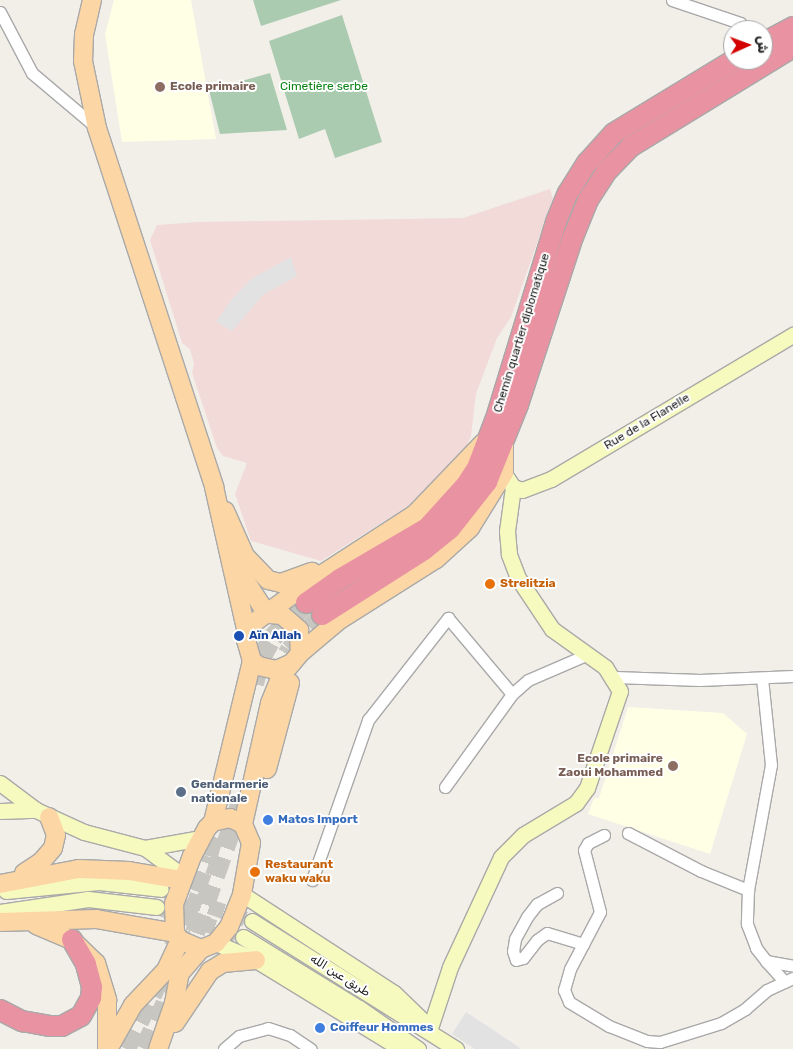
<!DOCTYPE html>
<html>
<head>
<meta charset="utf-8">
<style>
	body { margin:0 }
	#map { position:relative; width:793px; height:1049px; overflow:hidden; background:#f2efe9; font-family:Rubik,"Noto Sans Arabic",sans-serif }
	div>[style] { position:absolute }
	[style*='--x'] { left:calc(var(--x)*1px); top:calc(var(--y)*1px); width:calc(var(--w)*1px); rotate:calc(var(--a)*1deg) }
	.commercial>* { inset:0; background:#f2dad9 }
	.education>* { inset:0; background:#ffffe5 }
	.cemetery>* { inset:0; background:#aacbaf }
	.parking>* { inset:0; background:#e2e2e2 }
	.secondary-tunnel>* { height:15px; margin-top:-7.5px; transform-origin:0; background:repeating-linear-gradient(90deg,#c8c6c1 0 15px,transparent 0 23px) }
	.highway-tunnel>* { height:20px; margin-top:-10px; transform-origin:0; background:repeating-linear-gradient(90deg,#c8c6c1 0 20px,transparent 0 30px) }
	.roads { filter:drop-shadow(1px 0 #a9a9a9) drop-shadow(-1px 0 #a9a9a9) drop-shadow(0 1px #a9a9a9) drop-shadow(0 -1px #a9a9a9) }
	.street>* { height:11px; margin:-5.5px; padding:0 5.5px; transform-origin:5.5px; border-radius:5.5px; background:#fff }
	.secondary>* { height:15px; margin:-7.5px; padding:0 7.5px; transform-origin:7.5px; border-radius:7.5px; background:#f7fabf }
	.primary>* { height:18px; margin:-9px; padding:0 9px; transform-origin:9px; border-radius:9px; background:#fcd6a4 }
	.highway>* { height:20px; margin:-10px; padding:0 10px; transform-origin:10px; border-radius:10px; background:#e892a2 }
	.dots>* { width:14px; height:14px; translate:-50% -50%; box-sizing:border-box; border:2px solid #fff; border-radius:50% }
	span { translate:-50% -50%; white-space:nowrap; text-align:center; line-height:1.15; -webkit-text-stroke:4px #fff; paint-order:stroke }
	.education-label { font-size:12px; color:#785e54; font-weight:700 }
	.left { translate:0 -50%; text-align:left }
	.right { translate:-100% -50%; text-align:right }
	.park-label { font-size:12px; color:#0c8416 }
	.street-label { font-size:12px; color:#222 }
	.food-label { font-size:12px; color:#c56008; font-weight:700 }
	.transit-label { font-size:12px; color:#164399; font-weight:700 }
	.service-label { font-size:12px; color:#4e5e75; font-weight:700 }
	.shop-label { font-size:12px; color:#366cbe; font-weight:700 }
	.north { position:absolute; left:723px; top:20px; width:50px; height:50px; box-sizing:border-box; background:#fff; border:1px solid #a7a7a7; border-radius:50%; rotate:88deg; font-size:14px; font-weight:700; line-height:20px; text-align:center; color:#222 }
	.north::after { content:''; display:block; margin:auto; width:18px; height:22px; background:#d40000; clip-path:polygon(50% 0,100% 100%,50% 72%,0 100%) }
</style>
</head>
<body>
<div id="map">
	<div class="commercial">
		<div style="clip-path:polygon(550px 189px,553px 198px,511px 317px,497px 338px,476px 394px,471px 436px,465px 450px,413px 503px,321px 561px,251px 541px,235px 494px,247px 463px,223px 456px,217px 448px,192px 373px,194px 364px,190px 349px,182px 343px,150px 240px,157px 225px,198px 222px,463px 218px)"></div>
	</div>
	<div class="education">
		<div style="clip-path:polygon(114px 0,191px 0,216px 139px,122px 142px,105px 34px)"></div>
		<div style="clip-path:polygon(628px 707px,723px 713px,747px 734px,710px 854px,588px 814px,594px 798px,599px 798px)"></div>
	</div>
	<div class="cemetery">
		<div style="clip-path:polygon(253px 0,341px 0,261px 26px)"></div>
		<div style="clip-path:polygon(342px 15px,382px 142px,335px 158px,325px 129px,299px 139px,269px 41px)"></div>
		<div style="clip-path:polygon(270px 73px,287px 130px,220px 134px,209px 90px)"></div>
	</div>
	<div class="parking">
		<div style="clip-path:polygon(291px 257px,297px 276px,263px 295px,232px 331px,216px 322px,231px 300px,251px 279px)"></div>
		<div style="clip-path:polygon(466px 1012px,520px 1048px,519px 1049px,475px 1049px,452px 1034px)"></div>
	</div>
	<div class="secondary-tunnel">
		<div style="--x:166;--y:891;--w:91;--a:19.2"></div>
		<div style="--x:157;--y:907;--w:91;--a:19.2"></div>
	</div>
	<div class="highway-tunnel">
		<div style="--x:272;--y:680;--w:35;--a:-59"></div>
		<div style="--x:290;--y:650;--w:47;--a:-47.6"></div>
		<div style="--x:254;--y:684;--w:25;--a:-76"></div>
		<div style="--x:260;--y:660;--w:26;--a:-61"></div>
		<div style="--x:273;--y:637;--w:47;--a:-45.9"></div>
		<div style="--x:174;--y:947;--w:97;--a:-69.5"></div>
		<div style="--x:208;--y:856;--w:52;--a:-75.4"></div>
		<div style="--x:185;--y:961;--w:169;--a:-70.6"></div>
		<div style="--x:126;--y:1049;--w:81;--a:-64.4"></div>
		<div style="--x:144;--y:1049;--w:68;--a:-64.6"></div>
	</div>
	<div class="roads">
		<div class="street">
			<div style="--x:672;--y:0;--w:72;--a:18.7"></div>
			<div style="--x:740;--y:23;--w:9;--a:54"></div>
			<div style="--x:0;--y:12;--w:69;--a:62.3"></div>
			<div style="--x:32;--y:73;--w:85;--a:40.2"></div>
			<div style="--x:614;--y:677;--w:86;--a:2"></div>
			<div style="--x:700;--y:680;--w:93;--a:-2.5"></div>
			<div style="--x:445;--y:787;--w:115;--a:-54.2"></div>
			<div style="--x:512;--y:694;--w:21;--a:-41"></div>
			<div style="--x:528;--y:680;--w:65;--a:-23.4"></div>
			<div style="--x:628;--y:833;--w:82;--a:27.5"></div>
			<div style="--x:701;--y:871;--w:51;--a:22"></div>
			<div style="--x:748;--y:890;--w:34;--a:92"></div>
			<div style="--x:747;--y:924;--w:26;--a:69"></div>
			<div style="--x:756;--y:948;--w:16;--a:52"></div>
			<div style="--x:766;--y:961;--w:27;--a:10"></div>
			<div style="--x:604;--y:835;--w:18;--a:153"></div>
			<div style="--x:588;--y:843;--w:8;--a:120"></div>
			<div style="--x:584;--y:850;--w:64;--a:75.5"></div>
			<div style="--x:600;--y:912;--w:64;--a:117.8"></div>
			<div style="--x:570;--y:969;--w:22;--a:106"></div>
			<div style="--x:564;--y:990;--w:13;--a:67"></div>
			<div style="--x:569;--y:1002;--w:47;--a:31"></div>
			<div style="--x:609;--y:1026;--w:41;--a:21.5"></div>
			<div style="--x:647;--y:1041;--w:13;--a:4"></div>
			<div style="--x:660;--y:1042;--w:64;--a:-17.3"></div>
			<div style="--x:721;--y:1023;--w:28;--a:-30"></div>
			<div style="--x:745;--y:1009;--w:29;--a:-41"></div>
			<div style="--x:767;--y:990;--w:29;--a:-25"></div>
			<div style="--x:312;--y:880;--w:170;--a:-70.7"></div>
			<div style="--x:368;--y:720;--w:130;--a:-51.9"></div>
			<div style="--x:448;--y:618;--w:99;--a:49.9"></div>
			<div style="--x:748;--y:890;--w:127;--a:-79.6"></div>
			<div style="--x:771;--y:765;--w:87;--a:-95.9"></div>
			<div style="--x:557;--y:893;--w:23;--a:151"></div>
			<div style="--x:537;--y:904;--w:16;--a:128"></div>
			<div style="--x:527;--y:917;--w:25;--a:119"></div>
			<div style="--x:515;--y:939;--w:12;--a:99"></div>
			<div style="--x:513;--y:951;--w:9;--a:72"></div>
			<div style="--x:516;--y:960;--w:7;--a:-16"></div>
			<div style="--x:523;--y:958;--w:23;--a:-52"></div>
			<div style="--x:537;--y:940;--w:12;--a:-35"></div>
			<div style="--x:547;--y:933;--w:38;--a:17"></div>
			<div style="--x:766;--y:961;--w:28;--a:48"></div>
			<div style="--x:224;--y:1049;--w:20;--a:-41"></div>
			<div style="--x:239;--y:1036;--w:30;--a:-15"></div>
			<div style="--x:268;--y:1028;--w:23;--a:18"></div>
			<div style="--x:290;--y:1035;--w:25;--a:34"></div>
		</div>
		<div class="secondary">
			<div style="--x:507;--y:478;--w:11;--a:56"></div>
			<div style="--x:513;--y:487;--w:9;--a:18"></div>
			<div style="--x:522;--y:490;--w:31;--a:-21"></div>
			<div style="--x:551;--y:479;--w:282;--a:-30.8"></div>
			<div style="--x:0;--y:783;--w:45;--a:36.9"></div>
			<div style="--x:36;--y:810;--w:53;--a:24.6"></div>
			<div style="--x:84;--y:832;--w:63;--a:14.7"></div>
			<div style="--x:145;--y:848;--w:47;--a:36.4"></div>
			<div style="--x:0;--y:811;--w:36;--a:-2"></div>
			<div style="--x:145;--y:848;--w:57;--a:-10.1"></div>
			<div style="--x:6;--y:891;--w:93;--a:-5.5"></div>
			<div style="--x:99;--y:882;--w:62;--a:6.4"></div>
			<div style="--x:242;--y:894;--w:181;--a:33.1"></div>
			<div style="--x:394;--y:993;--w:37;--a:44"></div>
			<div style="--x:0;--y:912;--w:89;--a:-8.4"></div>
			<div style="--x:88;--y:899;--w:69;--a:6.6"></div>
			<div style="--x:252;--y:921;--w:241;--a:32.1"></div>
			<div style="--x:243;--y:937;--w:136;--a:31.5"></div>
			<div style="--x:359;--y:1008;--w:72;--a:34.8"></div>
			<div style="--x:216;--y:943;--w:43;--a:23"></div>
			<div style="--x:256;--y:960;--w:170;--a:31.5"></div>
			<div style="--x:429;--y:1031;--w:67;--a:-71.8"></div>
			<div style="--x:450;--y:967;--w:121;--a:-65.1"></div>
			<div style="--x:501;--y:857;--w:31;--a:-45"></div>
			<div style="--x:523;--y:835;--w:62;--a:-31.1"></div>
			<div style="--x:576;--y:803;--w:19;--a:-54"></div>
			<div style="--x:587;--y:788;--w:102;--a:-71.2"></div>
			<div style="--x:620;--y:691;--w:28;--a:-122"></div>
			<div style="--x:605;--y:667;--w:65;--a:-144.4"></div>
			<div style="--x:552;--y:629;--w:61;--a:-123.7"></div>
			<div style="--x:518;--y:578;--w:26;--a:-111"></div>
			<div style="--x:509;--y:554;--w:23;--a:-95"></div>
			<div style="--x:507;--y:531;--w:44;--a:-82.2"></div>
		</div>
		<div class="primary">
			<div style="--x:92;--y:0;--w:35;--a:103"></div>
			<div style="--x:84;--y:34;--w:27;--a:92"></div>
			<div style="--x:83;--y:61;--w:68;--a:78.2"></div>
			<div style="--x:97;--y:128;--w:378;--a:71.9"></div>
			<div style="--x:214;--y:487;--w:150;--a:77.3"></div>
			<div style="--x:225;--y:511;--w:49;--a:66"></div>
			<div style="--x:245;--y:556;--w:33;--a:46"></div>
			<div style="--x:268;--y:580;--w:13;--a:13"></div>
			<div style="--x:281;--y:583;--w:33;--a:-20"></div>
			<div style="--x:237;--y:568;--w:55;--a:56.9"></div>
			<div style="--x:270;--y:614;--w:12;--a:5"></div>
			<div style="--x:282;--y:615;--w:23;--a:41"></div>
			<div style="--x:299;--y:630;--w:23;--a:88"></div>
			<div style="--x:292;--y:663;--w:17;--a:156"></div>
			<div style="--x:276;--y:670;--w:17;--a:-167"></div>
			<div style="--x:259;--y:666;--w:9;--a:-144"></div>
			<div style="--x:252;--y:661;--w:22;--a:-106"></div>
			<div style="--x:246;--y:640;--w:17;--a:-69"></div>
			<div style="--x:252;--y:624;--w:68;--a:-36"></div>
			<div style="--x:307;--y:584;--w:129;--a:-32.9"></div>
			<div style="--x:415;--y:514;--w:98;--a:-46.2"></div>
			<div style="--x:267;--y:769;--w:89;--a:-75"></div>
			<div style="--x:213;--y:822;--w:166;--a:-76.4"></div>
			<div style="--x:243;--y:824;--w:124;--a:-77.4"></div>
			<div style="--x:270;--y:703;--w:29;--a:-68"></div>
			<div style="--x:281;--y:676;--w:30;--a:-50"></div>
			<div style="--x:300;--y:653;--w:50;--a:-40.1"></div>
			<div style="--x:338;--y:621;--w:116;--a:-32.3"></div>
			<div style="--x:436;--y:559;--w:46;--a:-42.4"></div>
			<div style="--x:470;--y:528;--w:65;--a:-58.3"></div>
			<div style="--x:504;--y:473;--w:30;--a:-90"></div>
			<div style="--x:24;--y:873;--w:20;--a:-33"></div>
			<div style="--x:41;--y:862;--w:18;--a:-49"></div>
			<div style="--x:53;--y:848;--w:13;--a:-77"></div>
			<div style="--x:56;--y:835;--w:19;--a:-111"></div>
			<div style="--x:0;--y:884;--w:80;--a:-10.8"></div>
			<div style="--x:79;--y:869;--w:50;--a:2.3"></div>
			<div style="--x:129;--y:871;--w:54;--a:9.6"></div>
			<div style="--x:0;--y:922;--w:96;--a:-1.8"></div>
			<div style="--x:96;--y:919;--w:80;--a:10"></div>
			<div style="--x:36;--y:925;--w:39;--a:23"></div>
			<div style="--x:72;--y:940;--w:33;--a:44"></div>
			<div style="--x:96;--y:963;--w:39;--a:73"></div>
			<div style="--x:107;--y:1000;--w:49;--a:90"></div>
			<div style="--x:175;--y:1023;--w:63;--a:-56.1"></div>
			<div style="--x:210;--y:971;--w:15;--a:-32"></div>
			<div style="--x:223;--y:963;--w:33;--a:-5"></div>
			<div style="--x:111;--y:1044;--w:45;--a:-60.6"></div>
			<div style="--x:133;--y:1005;--w:48;--a:-46.7"></div>
			<div style="--x:166;--y:970;--w:33;--a:-65"></div>
			<div style="--x:158;--y:1049;--w:49;--a:-70.8"></div>
			<div style="--x:174;--y:1003;--w:31;--a:-79"></div>
			<div style="--x:180;--y:973;--w:32;--a:-49"></div>
			<div style="--x:201;--y:949;--w:16;--a:-22"></div>
			<div style="--x:216;--y:943;--w:21;--a:-51"></div>
			<div style="--x:229;--y:927;--w:35;--a:-68"></div>
			<div style="--x:242;--y:894;--w:52;--a:-80"></div>
			<div style="--x:251;--y:843;--w:21;--a:-113"></div>
			<div style="--x:243;--y:824;--w:14;--a:-155"></div>
			<div style="--x:230;--y:818;--w:17;--a:167"></div>
			<div style="--x:213;--y:822;--w:8;--a:135"></div>
			<div style="--x:207;--y:828;--w:32;--a:118"></div>
			<div style="--x:192;--y:856;--w:51;--a:110.6"></div>
			<div style="--x:174;--y:904;--w:29;--a:88"></div>
			<div style="--x:175;--y:933;--w:9;--a:54"></div>
			<div style="--x:180;--y:940;--w:23;--a:23"></div>
		</div>
		<div class="highway">
			<div style="--x:763;--y:43;--w:34;--a:-28"></div>
			<div style="--x:306;--y:603;--w:42;--a:-35.2"></div>
			<div style="--x:340;--y:579;--w:101;--a:-30.4"></div>
			<div style="--x:427;--y:528;--w:58;--a:-47.8"></div>
			<div style="--x:466;--y:485;--w:20;--a:-57"></div>
			<div style="--x:477;--y:468;--w:57;--a:-69.3"></div>
			<div style="--x:497;--y:415;--w:202;--a:-73"></div>
			<div style="--x:556;--y:222;--w:31;--a:-68"></div>
			<div style="--x:568;--y:193;--w:36;--a:-58"></div>
			<div style="--x:587;--y:163;--w:40;--a:-48"></div>
			<div style="--x:614;--y:133;--w:140;--a:-31.3"></div>
			<div style="--x:322;--y:615;--w:121;--a:-32.5"></div>
			<div style="--x:424;--y:550;--w:33;--a:-39"></div>
			<div style="--x:450;--y:529;--w:60;--a:-51.8"></div>
			<div style="--x:487;--y:482;--w:83;--a:-68.1"></div>
			<div style="--x:518;--y:405;--w:177;--a:-71.9"></div>
			<div style="--x:573;--y:237;--w:40;--a:-68"></div>
			<div style="--x:588;--y:200;--w:33;--a:-57"></div>
			<div style="--x:606;--y:172;--w:35;--a:-46"></div>
			<div style="--x:630;--y:147;--w:191;--a:-31.5"></div>
			<div style="--x:0;--y:1010;--w:25;--a:27"></div>
			<div style="--x:22;--y:1021;--w:29;--a:10"></div>
			<div style="--x:51;--y:1026;--w:11;--a:0"></div>
			<div style="--x:62;--y:1026;--w:21;--a:-28"></div>
			<div style="--x:81;--y:1016;--w:21;--a:-61"></div>
			<div style="--x:91;--y:998;--w:11;--a:-85"></div>
			<div style="--x:92;--y:987;--w:24;--a:-105"></div>
			<div style="--x:86;--y:964;--w:28;--a:-120"></div>
		</div>
	</div>
	<div class="dots">
		<div style="left:160px;top:87px;background:#8d6e63"></div>
		<div style="left:490px;top:584px;background:#e8710a"></div>
		<div style="left:239px;top:636px;background:#1a4fb4"></div>
		<div style="left:673px;top:766px;background:#8d6e63"></div>
		<div style="left:181px;top:792px;background:#5c6f8a"></div>
		<div style="left:268px;top:820px;background:#3f7fe0"></div>
		<div style="left:255px;top:872px;background:#e8710a"></div>
		<div style="left:320px;top:1028px;background:#3f7fe0"></div>
	</div>
	<div class="education-label">
		<span class="left" style="left:170px;top:87px">Ecole primaire</span>
		<span class="right" style="left:663px;top:766px">Ecole primaire<br>Zaoui Mohammed</span>
	</div>
	<div class="park-label">
		<span style="left:324px;top:87px">Cimetière serbe</span>
	</div>
	<div class="street-label">
		<span style="left:522px;top:333px;rotate:-73deg">Chemin quartier diplomatique</span>
		<span style="left:647px;top:422px;rotate:-31deg">Rue de la Flanelle</span>
		<span style="left:340px;top:976px;rotate:32deg">طريق عين الله</span>
	</div>
	<div class="food-label">
		<span class="left" style="left:500px;top:584px">Strelitzia</span>
		<span class="left" style="left:265px;top:872px">Restaurant<br>waku waku</span>
	</div>
	<div class="transit-label">
		<span class="left" style="left:249px;top:636px">Aïn Allah</span>
	</div>
	<div class="service-label">
		<span class="left" style="left:191px;top:792px">Gendarmerie<br>nationale</span>
	</div>
	<div class="shop-label">
		<span class="left" style="left:278px;top:820px">Matos Import</span>
		<span class="left" style="left:330px;top:1028px">Coiffeur Hommes</span>
	</div>
	<div class="north">ش</div>
</div>
</body>
</html>
